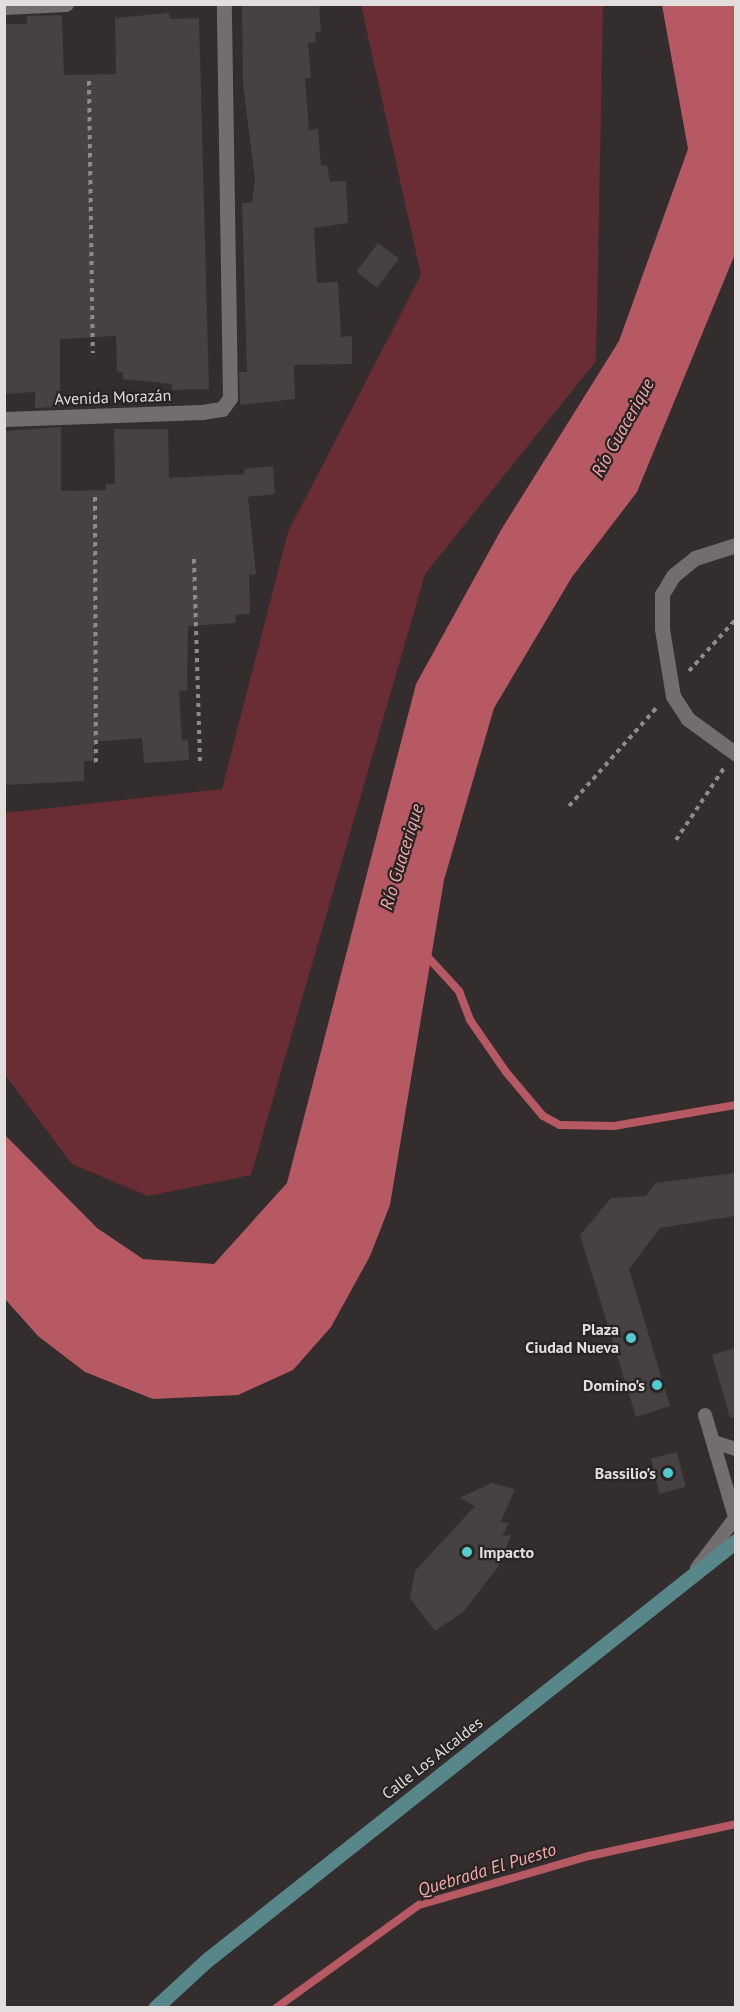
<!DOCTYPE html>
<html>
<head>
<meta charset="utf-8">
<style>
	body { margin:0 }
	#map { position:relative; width:740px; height:2012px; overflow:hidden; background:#332d2e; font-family:"PT Sans",sans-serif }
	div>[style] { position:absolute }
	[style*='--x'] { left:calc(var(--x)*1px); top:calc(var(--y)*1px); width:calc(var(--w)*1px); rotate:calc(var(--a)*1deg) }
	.green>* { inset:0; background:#6b2d34 }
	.water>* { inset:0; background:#b65962 }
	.stream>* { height:8px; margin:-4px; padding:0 4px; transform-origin:4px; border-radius:4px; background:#b65962 }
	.building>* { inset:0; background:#474141; transform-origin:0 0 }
	.path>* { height:4px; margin-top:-2px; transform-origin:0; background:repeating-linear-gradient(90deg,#8f8a8b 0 4.5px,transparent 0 9px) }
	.service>* { height:14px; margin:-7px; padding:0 7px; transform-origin:7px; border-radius:7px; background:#746d6d }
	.minor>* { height:15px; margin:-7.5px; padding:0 7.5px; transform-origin:7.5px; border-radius:7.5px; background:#746d6d }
	.secondary>* { height:15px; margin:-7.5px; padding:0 7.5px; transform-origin:7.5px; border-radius:7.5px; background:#588789 }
	.dots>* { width:16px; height:16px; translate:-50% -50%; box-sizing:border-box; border:3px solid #292424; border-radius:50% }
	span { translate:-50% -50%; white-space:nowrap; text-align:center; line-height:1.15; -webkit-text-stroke:4.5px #292424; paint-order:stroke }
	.street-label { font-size:16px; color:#e2dede }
	.poi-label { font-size:16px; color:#e2dede; font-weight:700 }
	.right { translate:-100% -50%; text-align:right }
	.left { translate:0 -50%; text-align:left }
	.water-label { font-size:18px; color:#f5a9ad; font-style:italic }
	.frame { position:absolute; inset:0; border:6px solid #e2dede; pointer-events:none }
</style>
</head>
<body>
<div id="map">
	<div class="green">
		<div style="clip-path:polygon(361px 5px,603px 5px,596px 361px,425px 574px,251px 1175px,148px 1196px,72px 1164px,5px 1075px,5px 813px,222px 789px,288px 532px,421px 275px)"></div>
	</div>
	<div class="water">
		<div style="clip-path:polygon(662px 5px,735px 5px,735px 254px,637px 492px,572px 577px,494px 708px,444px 880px,390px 1205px,370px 1256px,331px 1327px,293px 1370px,238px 1395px,153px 1399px,85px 1372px,38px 1336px,5px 1299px,5px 1135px,97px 1228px,143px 1259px,214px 1264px,287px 1183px,416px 684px,501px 530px,619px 341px,688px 149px)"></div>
	</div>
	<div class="stream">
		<div style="--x:424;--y:953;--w:52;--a:47.4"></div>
		<div style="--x:459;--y:991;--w:31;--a:69"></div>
		<div style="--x:470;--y:1020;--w:63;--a:55.3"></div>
		<div style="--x:506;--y:1072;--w:57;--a:49.9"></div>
		<div style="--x:543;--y:1116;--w:19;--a:28"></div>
		<div style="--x:560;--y:1125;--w:54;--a:1.1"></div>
		<div style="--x:614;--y:1126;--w:124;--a:-9.8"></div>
		<div style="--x:276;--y:2008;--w:176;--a:-35.8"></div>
		<div style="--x:419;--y:1905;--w:177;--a:-16.1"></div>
		<div style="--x:589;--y:1856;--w:150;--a:-12.3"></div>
	</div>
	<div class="building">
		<div style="clip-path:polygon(242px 4px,319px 4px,321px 32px,315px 32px,316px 42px,308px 43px,311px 78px,305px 78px,309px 130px,318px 129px,321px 166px,327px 165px,330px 182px,346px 181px,348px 223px,314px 228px,317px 283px,338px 282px,341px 337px,352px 336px,352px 364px,294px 365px,295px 399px,240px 405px,239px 372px,247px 372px,242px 203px,252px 202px,255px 180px,243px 84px)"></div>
		<div style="clip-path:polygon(169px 13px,170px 19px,199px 18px,209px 389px,172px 390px,172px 384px,123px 379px,123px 372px,117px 372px,116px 336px,60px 339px,60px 407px,35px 408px,35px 392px,5px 394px,6px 24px,27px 24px,27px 16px,62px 15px,64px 75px,116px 74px,115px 18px)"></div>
		<div style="left:378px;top:243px;width:26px;height:36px;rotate:37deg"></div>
		<div style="clip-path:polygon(61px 427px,61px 491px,106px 490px,106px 484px,115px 484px,114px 429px,168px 429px,169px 478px,245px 474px,244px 469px,273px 466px,275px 494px,248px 497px,256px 574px,249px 575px,250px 614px,235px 615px,236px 623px,188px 626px,187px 690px,179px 691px,182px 740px,188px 740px,189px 760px,144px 763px,142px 738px,93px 742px,94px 761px,84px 761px,84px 781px,4px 785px,6px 431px)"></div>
		<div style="clip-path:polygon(735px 1173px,735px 1216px,660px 1228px,629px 1269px,670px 1406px,636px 1417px,580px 1235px,611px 1198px,646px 1196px,655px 1183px)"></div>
		<div style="clip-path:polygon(735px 1348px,735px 1417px,730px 1418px,712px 1355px)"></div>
		<div style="left:677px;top:1452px;width:36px;height:27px;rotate:76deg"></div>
		<div style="clip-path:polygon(491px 1483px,515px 1489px,501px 1522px,509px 1523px,502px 1536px,511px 1535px,498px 1567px,463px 1612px,435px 1631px,410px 1598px,415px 1571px,475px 1506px,460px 1498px)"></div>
	</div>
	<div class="path">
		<div style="--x:89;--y:81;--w:272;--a:89.2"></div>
		<div style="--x:95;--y:497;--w:270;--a:89.8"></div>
		<div style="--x:194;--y:559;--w:202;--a:88.3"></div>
		<div style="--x:689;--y:671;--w:70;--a:-47.9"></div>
		<div style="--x:569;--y:806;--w:134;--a:-48.3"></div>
		<div style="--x:676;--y:840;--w:87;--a:-56.3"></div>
	</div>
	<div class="service">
		<div style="--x:705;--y:1415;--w:106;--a:73.6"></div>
		<div style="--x:714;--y:1442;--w:23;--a:18"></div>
		<div style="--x:697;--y:1568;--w:64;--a:-52.6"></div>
	</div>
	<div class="minor">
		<div style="--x:4;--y:7;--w:62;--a:-2.8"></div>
		<div style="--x:4;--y:419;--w:198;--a:-2"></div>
		<div style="--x:202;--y:412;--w:20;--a:-9"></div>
		<div style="--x:222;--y:409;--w:14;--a:-54"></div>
		<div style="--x:230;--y:398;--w:394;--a:-90.9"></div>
		<div style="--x:736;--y:545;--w:43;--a:162.4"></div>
		<div style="--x:695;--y:558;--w:28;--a:141"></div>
		<div style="--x:673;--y:576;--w:21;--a:121"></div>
		<div style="--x:662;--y:594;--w:35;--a:90"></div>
		<div style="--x:662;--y:629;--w:68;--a:80.7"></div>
		<div style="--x:673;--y:696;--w:27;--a:57"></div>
		<div style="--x:688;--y:719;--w:59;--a:36.1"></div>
	</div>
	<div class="secondary">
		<div style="--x:155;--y:2008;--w:71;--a:-42.7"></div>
		<div style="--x:207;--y:1960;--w:675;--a:-38.38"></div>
	</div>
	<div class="dots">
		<div style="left:631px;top:1338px;background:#52ccd0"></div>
		<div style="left:657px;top:1385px;background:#52ccd0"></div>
		<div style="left:668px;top:1473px;background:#52ccd0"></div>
		<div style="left:467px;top:1552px;background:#52ccd0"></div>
	</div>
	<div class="street-label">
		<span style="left:113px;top:397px;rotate:-2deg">Avenida Morazán</span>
		<span style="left:432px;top:1758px;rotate:-38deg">Calle Los Alcaldes</span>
	</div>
	<div class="poi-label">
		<span class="right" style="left:619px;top:1338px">Plaza<br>Ciudad Nueva</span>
		<span class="right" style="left:645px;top:1385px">Domino's</span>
		<span class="right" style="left:656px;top:1473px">Bassilio's</span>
		<span class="left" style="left:479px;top:1552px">Impacto</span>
	</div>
	<div class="water-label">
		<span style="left:623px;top:428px;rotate:-61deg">Río Guacerique</span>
		<span style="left:402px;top:857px;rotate:-73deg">Río Guacerique</span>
		<span style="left:487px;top:1870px;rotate:-17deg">Quebrada El Puesto</span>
	</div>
	<div class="frame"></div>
</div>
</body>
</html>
